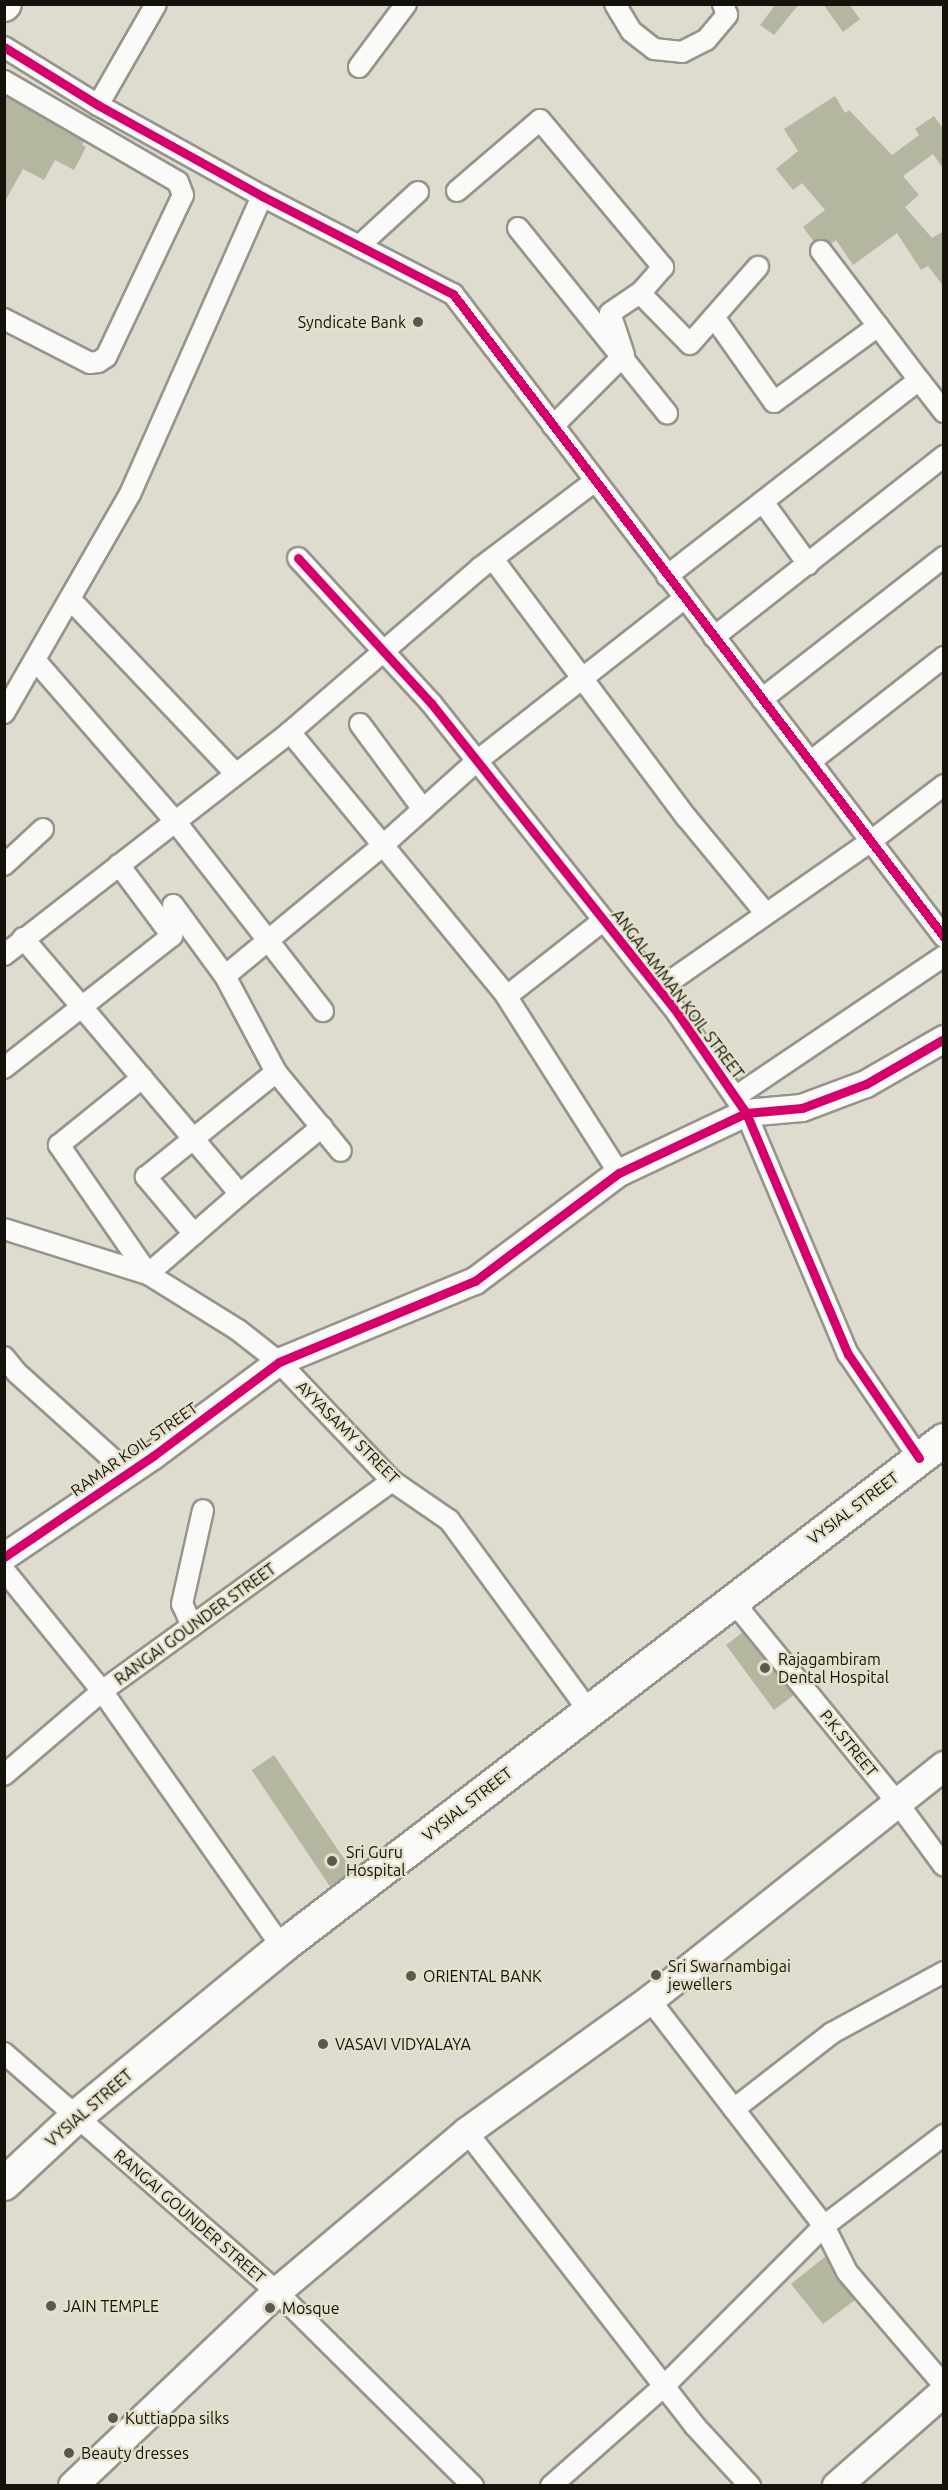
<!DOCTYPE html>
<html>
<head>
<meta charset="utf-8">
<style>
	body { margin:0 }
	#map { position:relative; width:948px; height:2490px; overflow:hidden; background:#dedccf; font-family:Ubuntu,sans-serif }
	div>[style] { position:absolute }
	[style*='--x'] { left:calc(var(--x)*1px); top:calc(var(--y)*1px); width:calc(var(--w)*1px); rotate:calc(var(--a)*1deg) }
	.building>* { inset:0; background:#b4b6a0; transform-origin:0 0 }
	.roads { filter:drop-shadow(2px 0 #96948b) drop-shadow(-2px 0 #96948b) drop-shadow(0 2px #96948b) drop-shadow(0 -2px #96948b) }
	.minor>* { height:20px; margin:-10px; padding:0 10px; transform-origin:10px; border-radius:10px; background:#fafaf8 }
	.tertiary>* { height:26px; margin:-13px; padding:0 13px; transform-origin:13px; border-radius:13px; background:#fafaf8 }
	.secondary>* { height:28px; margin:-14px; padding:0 14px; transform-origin:14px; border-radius:14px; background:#fafaf8 }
	.primary>* { height:32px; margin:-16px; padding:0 16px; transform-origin:16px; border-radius:16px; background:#fafaf8 }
	.cycleway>* { height:9px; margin:-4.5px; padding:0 4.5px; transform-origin:4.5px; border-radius:4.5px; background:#d6006c }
	.dots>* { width:16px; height:16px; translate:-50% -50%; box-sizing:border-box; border:3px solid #e4e0c9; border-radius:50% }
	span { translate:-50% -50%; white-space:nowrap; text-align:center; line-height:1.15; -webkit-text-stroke:4.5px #e4e0c9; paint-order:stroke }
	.poi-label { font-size:16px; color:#14120a }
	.right { translate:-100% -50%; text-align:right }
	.left { translate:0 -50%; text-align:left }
	.street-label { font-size:16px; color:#14120a }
	.frame { position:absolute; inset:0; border:6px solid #14120a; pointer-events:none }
</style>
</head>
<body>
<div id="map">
	<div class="building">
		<div style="clip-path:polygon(776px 4px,799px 4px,774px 35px,760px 25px)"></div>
		<div style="clip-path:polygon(823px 4px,849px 4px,860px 19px,843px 32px)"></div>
		<div style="clip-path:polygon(4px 95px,84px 141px,82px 145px,86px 147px,74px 170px,55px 160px,44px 180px,23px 169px,4px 203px)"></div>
		<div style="clip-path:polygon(835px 96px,845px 113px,849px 110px,892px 155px,919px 135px,915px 129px,934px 116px,944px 130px,944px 170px,933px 154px,903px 176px,919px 195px,905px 207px,932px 238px,944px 231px,944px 287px,928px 266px,921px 270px,897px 233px,853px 265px,836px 240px,831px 244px,820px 239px,814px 242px,803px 227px,825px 210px,802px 183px,793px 190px,776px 169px,798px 151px,784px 129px)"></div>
		<div style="clip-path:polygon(743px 1632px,794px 1695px,774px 1710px,726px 1645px)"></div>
		<div style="left:274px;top:1755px;width:140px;height:27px;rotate:56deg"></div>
		<div style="clip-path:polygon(826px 2256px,838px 2280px,855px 2300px,823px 2324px,791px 2284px)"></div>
	</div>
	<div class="roads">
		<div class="minor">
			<div style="--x:615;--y:4;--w:31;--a:59"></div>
			<div style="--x:631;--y:31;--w:29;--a:38"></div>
			<div style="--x:654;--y:49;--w:28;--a:6"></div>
			<div style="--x:682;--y:52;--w:27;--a:-27"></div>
			<div style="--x:706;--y:40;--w:33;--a:-50"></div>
			<div style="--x:727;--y:15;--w:12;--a:-110"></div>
			<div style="--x:4;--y:47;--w:110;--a:31.7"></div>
			<div style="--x:98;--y:105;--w:188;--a:29"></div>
			<div style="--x:262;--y:196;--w:215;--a:27.2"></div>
			<div style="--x:453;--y:294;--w:809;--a:52.63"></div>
			<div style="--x:359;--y:67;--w:79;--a:-53.3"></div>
			<div style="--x:4;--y:81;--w:201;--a:30.1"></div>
			<div style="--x:178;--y:182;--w:14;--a:69"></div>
			<div style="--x:183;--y:195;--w:179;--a:115.4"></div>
			<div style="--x:106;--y:357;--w:9;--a:148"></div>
			<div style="--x:98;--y:362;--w:8;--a:173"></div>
			<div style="--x:90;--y:363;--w:97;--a:-152.9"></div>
			<div style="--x:98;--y:105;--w:116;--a:-60.1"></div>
			<div style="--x:457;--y:191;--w:109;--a:-40.5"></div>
			<div style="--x:540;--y:120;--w:192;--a:50.1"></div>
			<div style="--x:663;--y:267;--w:35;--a:131"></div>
			<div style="--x:518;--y:228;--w:238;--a:51.2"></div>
			<div style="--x:359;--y:246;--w:80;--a:-42.5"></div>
			<div style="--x:821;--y:251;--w:162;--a:52.8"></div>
			<div style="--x:714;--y:317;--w:104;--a:54.8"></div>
			<div style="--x:774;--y:402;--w:129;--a:-36.2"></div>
			<div style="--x:553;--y:426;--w:100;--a:-45"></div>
			<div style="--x:624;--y:355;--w:44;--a:-108.4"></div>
			<div style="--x:610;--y:313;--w:36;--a:-34"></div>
			<div style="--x:640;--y:293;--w:71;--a:45.6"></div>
			<div style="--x:690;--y:344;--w:103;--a:-48.6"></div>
			<div style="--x:763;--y:502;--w:77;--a:54"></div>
			<div style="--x:298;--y:558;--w:197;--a:47.5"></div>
			<div style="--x:431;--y:703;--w:397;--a:51.5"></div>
			<div style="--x:678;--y:1014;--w:120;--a:55.5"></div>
			<div style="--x:746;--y:1113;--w:262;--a:67.1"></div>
			<div style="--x:848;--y:1354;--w:126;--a:55.7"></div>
			<div style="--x:493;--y:559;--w:324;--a:53.2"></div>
			<div style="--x:687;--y:818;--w:124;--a:50.5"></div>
			<div style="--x:667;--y:576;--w:319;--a:-37.9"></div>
			<div style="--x:919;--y:380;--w:41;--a:52"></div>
			<div style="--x:70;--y:599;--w:241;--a:46.5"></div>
			<div style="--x:714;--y:637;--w:293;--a:-38.2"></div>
			<div style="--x:35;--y:660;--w:213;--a:49"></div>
			<div style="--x:175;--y:821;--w:241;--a:52.1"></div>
			<div style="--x:762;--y:699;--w:231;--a:-38"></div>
			<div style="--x:4;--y:713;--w:253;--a:-60.1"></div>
			<div style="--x:130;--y:494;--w:326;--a:-66.1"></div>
			<div style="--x:360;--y:724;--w:106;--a:53.5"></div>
			<div style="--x:290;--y:732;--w:335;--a:50.6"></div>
			<div style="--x:503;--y:991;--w:216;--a:57.5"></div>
			<div style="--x:810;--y:762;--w:170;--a:-38.1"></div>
			<div style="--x:4;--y:865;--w:53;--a:-42.7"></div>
			<div style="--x:173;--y:905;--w:88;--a:53.8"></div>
			<div style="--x:225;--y:976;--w:109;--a:62"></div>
			<div style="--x:276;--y:1072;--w:102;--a:50.6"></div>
			<div style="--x:23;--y:938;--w:91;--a:49.5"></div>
			<div style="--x:82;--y:1007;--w:245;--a:49.8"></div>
			<div style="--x:240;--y:1194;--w:122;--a:139"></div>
			<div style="--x:148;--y:1274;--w:157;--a:-124.6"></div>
			<div style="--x:59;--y:1145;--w:107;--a:-38.9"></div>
			<div style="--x:4;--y:955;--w:363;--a:-37.9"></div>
			<div style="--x:290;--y:732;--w:251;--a:-40.8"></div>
			<div style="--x:480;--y:568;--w:144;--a:-37.1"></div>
			<div style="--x:225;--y:976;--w:202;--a:-39.6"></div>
			<div style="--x:381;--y:847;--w:129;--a:-41.9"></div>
			<div style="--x:477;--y:761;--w:264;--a:-38.1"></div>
			<div style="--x:659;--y:989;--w:259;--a:-34.9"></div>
			<div style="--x:871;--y:841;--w:92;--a:-37.5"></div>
			<div style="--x:507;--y:996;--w:123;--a:-38.1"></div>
			<div style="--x:4;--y:1068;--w:214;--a:-38.2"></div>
			<div style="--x:172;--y:936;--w:89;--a:-126.7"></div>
			<div style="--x:735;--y:1097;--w:252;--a:-34"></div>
			<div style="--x:240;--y:1194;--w:106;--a:-39.3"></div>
			<div style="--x:4;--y:1229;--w:151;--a:17.4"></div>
			<div style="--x:148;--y:1274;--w:106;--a:31.9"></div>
			<div style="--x:238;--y:1330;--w:52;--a:38"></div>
			<div style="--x:279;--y:1362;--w:164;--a:46.5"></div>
			<div style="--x:392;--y:1481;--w:69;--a:34.4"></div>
			<div style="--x:449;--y:1520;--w:235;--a:53.8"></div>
			<div style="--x:194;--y:1234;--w:75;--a:-130.1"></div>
			<div style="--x:146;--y:1177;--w:167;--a:-38.9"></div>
			<div style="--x:4;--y:1357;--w:21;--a:51"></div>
			<div style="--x:17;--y:1373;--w:149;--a:42"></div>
			<div style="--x:4;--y:1570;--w:156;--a:51"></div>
			<div style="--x:102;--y:1691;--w:313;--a:54.9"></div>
			<div style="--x:732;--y:1600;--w:261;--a:50.8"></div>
			<div style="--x:897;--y:1802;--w:79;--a:53.7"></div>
			<div style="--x:192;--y:1626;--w:24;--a:-114"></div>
			<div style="--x:182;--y:1604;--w:96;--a:-77.4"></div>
			<div style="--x:4;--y:1775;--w:129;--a:-40.6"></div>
			<div style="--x:102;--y:1691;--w:358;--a:-35.9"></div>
			<div style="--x:650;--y:2000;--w:285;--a:52.4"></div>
			<div style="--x:824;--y:2226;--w:51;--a:63.4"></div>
			<div style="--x:847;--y:2272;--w:149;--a:49.4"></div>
			<div style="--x:4;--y:2053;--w:363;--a:41.2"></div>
			<div style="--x:277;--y:2292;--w:276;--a:44.7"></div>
			<div style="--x:734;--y:2109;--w:124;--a:-37.8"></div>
			<div style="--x:832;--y:2033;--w:128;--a:-28.6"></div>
			<div style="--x:467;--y:2132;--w:371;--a:52.2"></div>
			<div style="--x:694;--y:2425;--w:83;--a:47.4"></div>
			<div style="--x:551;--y:2486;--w:151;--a:-41.5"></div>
			<div style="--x:664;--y:2386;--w:226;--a:-45"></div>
			<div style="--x:824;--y:2226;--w:151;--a:-37.2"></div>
		</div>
		<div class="tertiary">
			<div style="--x:4;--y:1557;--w:180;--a:-34.1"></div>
			<div style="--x:153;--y:1456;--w:157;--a:-36.7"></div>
			<div style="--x:279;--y:1362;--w:212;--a:-22.5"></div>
			<div style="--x:475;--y:1281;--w:180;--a:-36.9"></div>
			<div style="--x:619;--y:1173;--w:140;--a:-25.3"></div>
			<div style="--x:746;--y:1113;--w:56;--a:-5.1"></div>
			<div style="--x:802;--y:1108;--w:68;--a:-20.6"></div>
			<div style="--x:866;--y:1084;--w:90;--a:-30"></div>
		</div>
		<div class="secondary">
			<div style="--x:73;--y:2486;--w:282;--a:-43.6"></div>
			<div style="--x:277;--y:2292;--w:248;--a:-40.1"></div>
			<div style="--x:467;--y:2132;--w:226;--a:-35.8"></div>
			<div style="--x:650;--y:2000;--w:376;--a:-38.5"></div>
			<div style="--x:837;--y:2486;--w:142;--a:-41.3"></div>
		</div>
		<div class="primary">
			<div style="--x:4;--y:5;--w:1;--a:-45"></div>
			<div style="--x:4;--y:2184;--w:98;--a:-42.9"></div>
			<div style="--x:76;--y:2117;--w:267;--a:-39.5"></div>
			<div style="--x:282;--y:1947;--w:834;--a:-37.45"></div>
		</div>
	</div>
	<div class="cycleway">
		<div style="--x:4;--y:47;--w:110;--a:31.7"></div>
		<div style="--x:98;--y:105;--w:188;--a:29"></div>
		<div style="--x:262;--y:196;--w:215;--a:27.2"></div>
		<div style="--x:453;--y:294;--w:809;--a:52.63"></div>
		<div style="--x:298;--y:558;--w:197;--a:47.5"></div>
		<div style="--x:431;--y:703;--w:397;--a:51.5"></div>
		<div style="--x:678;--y:1014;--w:120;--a:55.5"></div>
		<div style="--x:746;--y:1113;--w:262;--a:67.1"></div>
		<div style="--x:848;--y:1354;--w:126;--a:55.7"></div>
		<div style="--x:4;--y:1557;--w:180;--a:-34.1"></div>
		<div style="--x:153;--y:1456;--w:157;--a:-36.7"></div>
		<div style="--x:279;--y:1362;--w:212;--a:-22.5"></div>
		<div style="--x:475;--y:1281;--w:180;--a:-36.9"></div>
		<div style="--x:619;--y:1173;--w:140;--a:-25.3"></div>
		<div style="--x:746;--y:1113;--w:56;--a:-5.1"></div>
		<div style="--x:802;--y:1108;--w:68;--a:-20.6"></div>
		<div style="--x:866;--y:1084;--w:90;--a:-30"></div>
	</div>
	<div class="dots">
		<div style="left:418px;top:322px;background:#5b594f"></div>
		<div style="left:765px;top:1668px;background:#5b594f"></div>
		<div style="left:332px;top:1861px;background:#5b594f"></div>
		<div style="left:656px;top:1975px;background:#5b594f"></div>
		<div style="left:411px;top:1976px;background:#5b594f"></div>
		<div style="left:323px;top:2044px;background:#5b594f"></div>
		<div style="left:51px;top:2306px;background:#5b594f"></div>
		<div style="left:270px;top:2308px;background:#5b594f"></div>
		<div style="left:113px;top:2418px;background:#5b594f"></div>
		<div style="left:69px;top:2453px;background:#5b594f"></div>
	</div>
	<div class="poi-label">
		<span class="right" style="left:406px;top:322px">Syndicate Bank</span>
		<span class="left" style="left:778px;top:1668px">Rajagambiram<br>Dental Hospital</span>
		<span class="left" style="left:346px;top:1861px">Sri Guru<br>Hospital</span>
		<span class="left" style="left:668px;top:1975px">Sri Swarnambigai<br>jewellers</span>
		<span class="left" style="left:423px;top:1976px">ORIENTAL BANK</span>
		<span class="left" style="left:335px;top:2044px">VASAVI VIDYALAYA</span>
		<span class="left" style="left:63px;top:2306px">JAIN TEMPLE</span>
		<span class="left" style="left:282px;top:2308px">Mosque</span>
		<span class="left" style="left:125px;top:2418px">Kuttiappa silks</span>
		<span class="left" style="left:81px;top:2453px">Beauty dresses</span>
	</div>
	<div class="street-label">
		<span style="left:678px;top:994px;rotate:53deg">ANGALAMMAN KOIL STREET</span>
		<span style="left:348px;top:1432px;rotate:45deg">AYYASAMY STREET</span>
		<span style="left:134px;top:1449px;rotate:-35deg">RAMAR KOIL STREET</span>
		<span style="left:853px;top:1508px;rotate:-37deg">VYSIAL STREET</span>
		<span style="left:195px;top:1624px;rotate:-36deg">RANGAI GOUNDER STREET</span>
		<span style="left:849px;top:1743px;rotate:51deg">P.K.STREET</span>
		<span style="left:467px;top:1804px;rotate:-38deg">VYSIAL STREET</span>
		<span style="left:89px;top:2108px;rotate:-41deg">VYSIAL STREET</span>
		<span style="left:190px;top:2216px;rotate:41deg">RANGAI GOUNDER STREET</span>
	</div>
	<div class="frame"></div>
</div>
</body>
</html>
